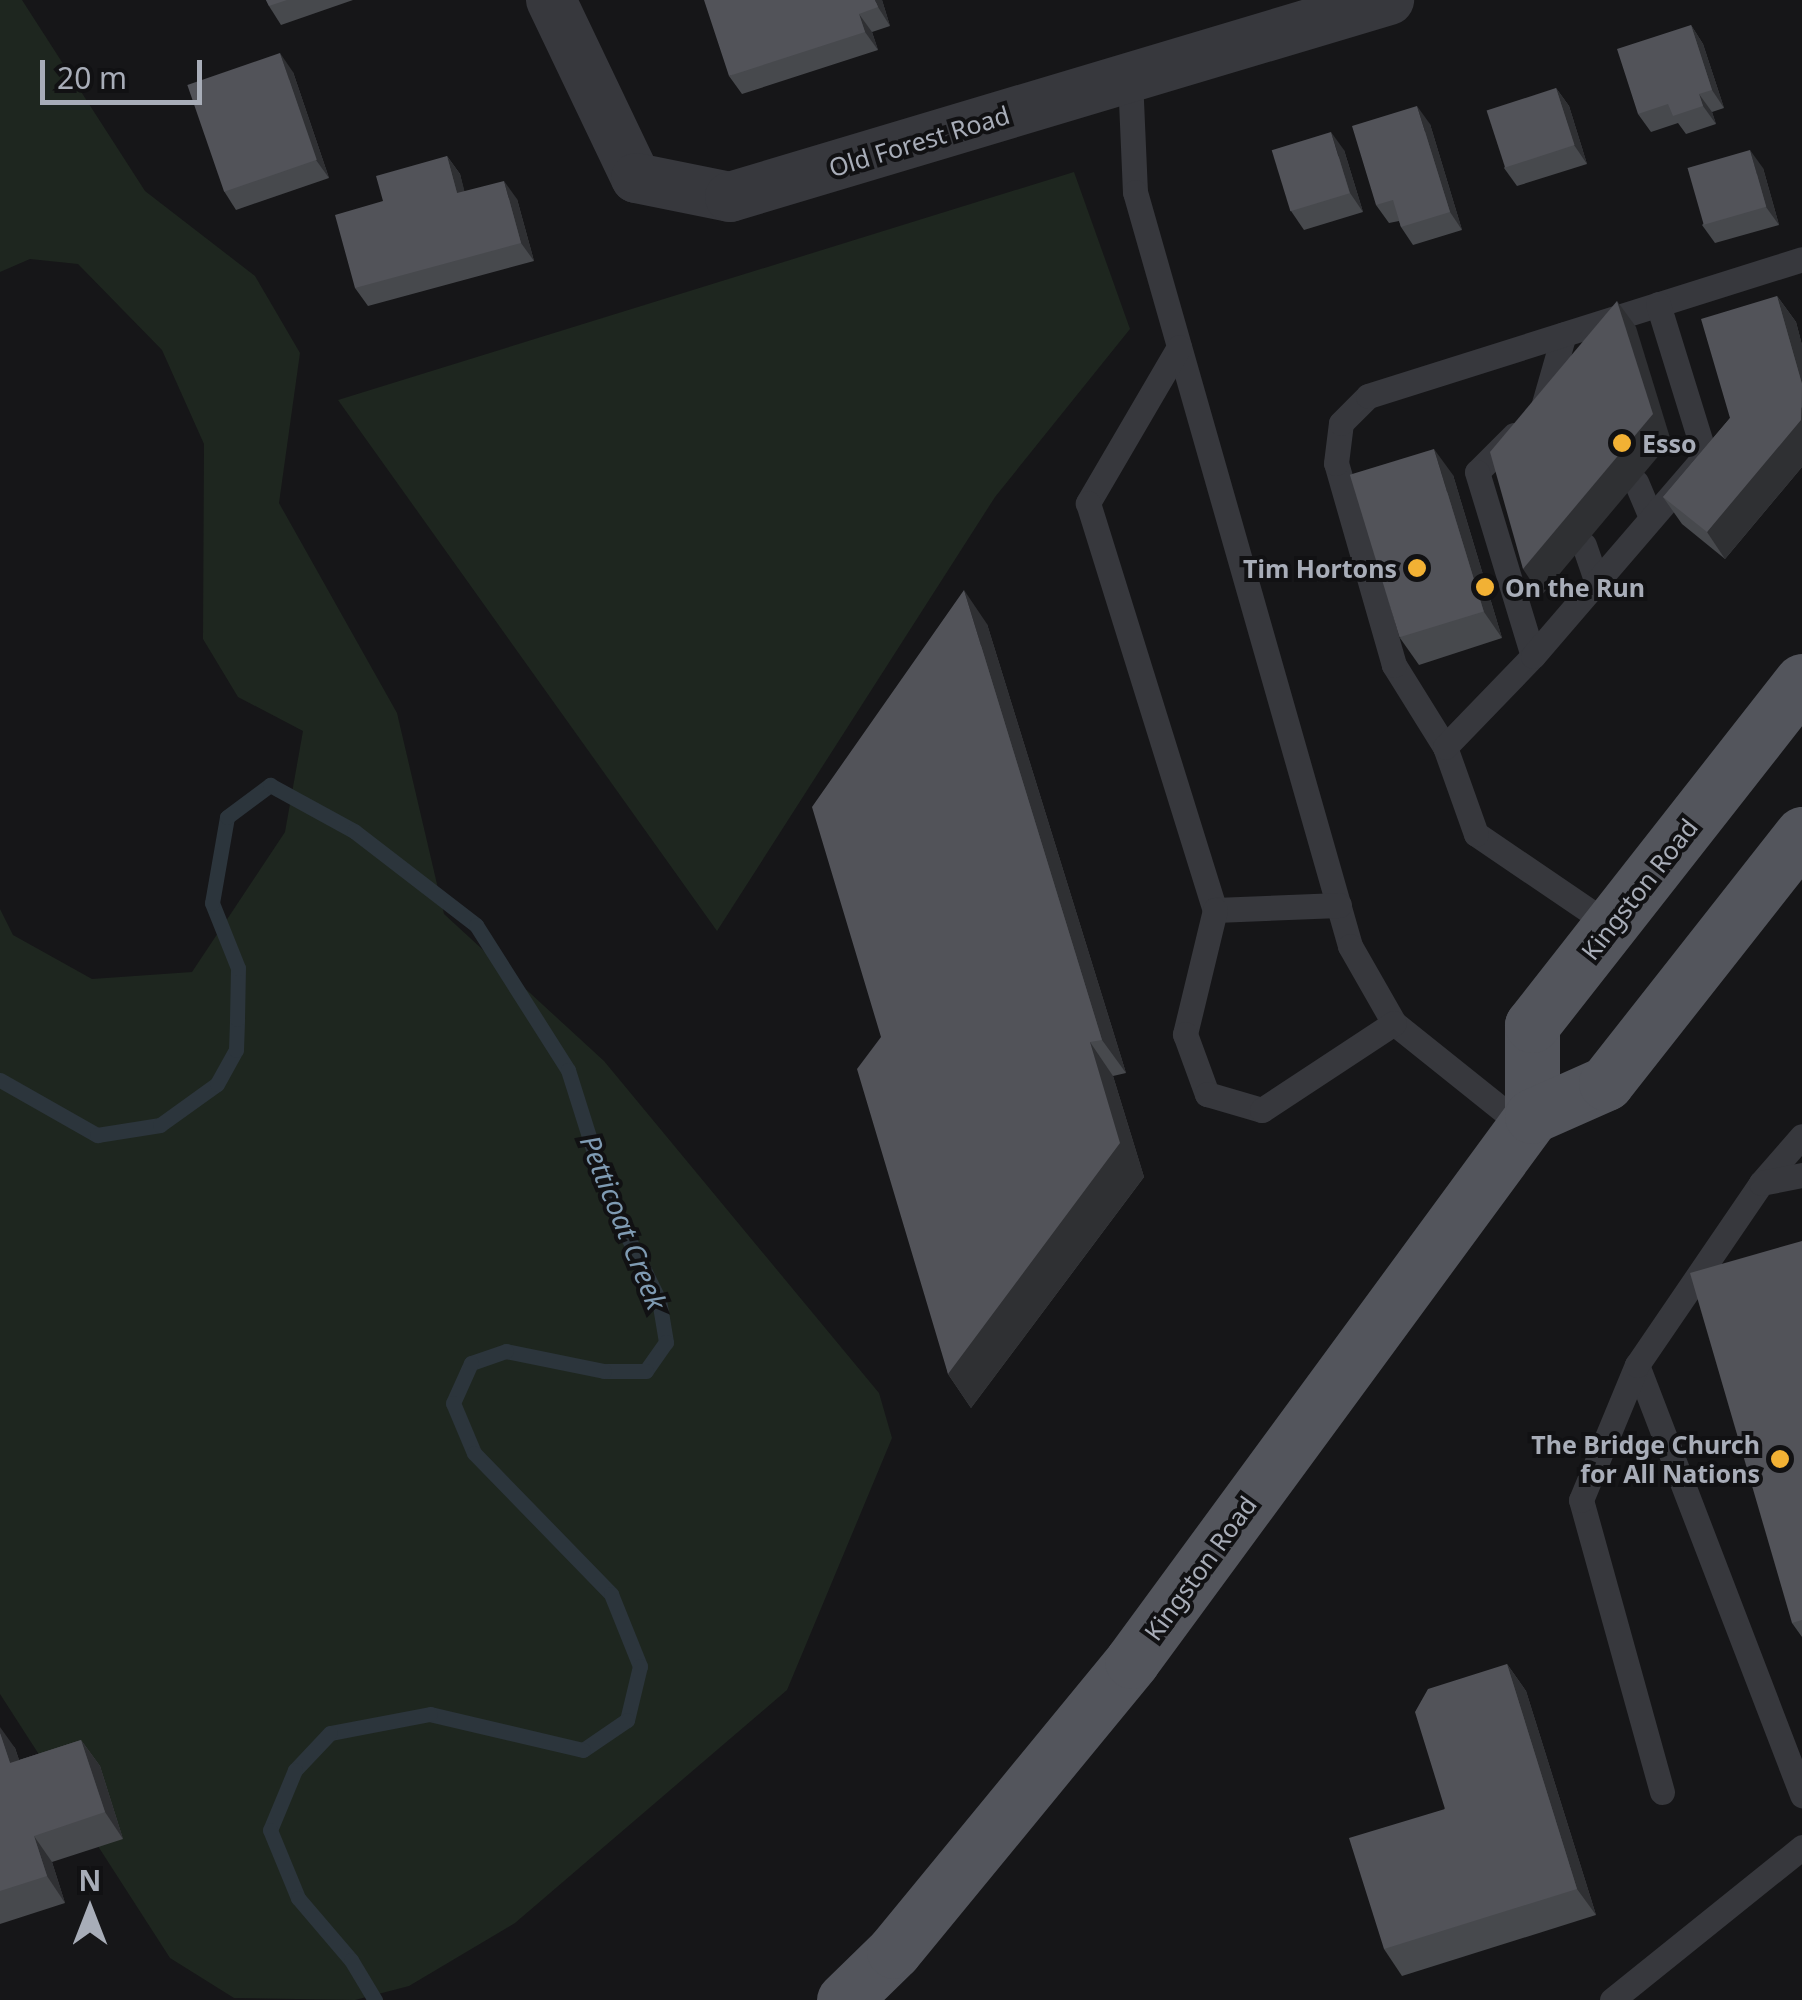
<!DOCTYPE html>
<html>
<head>
<meta charset="utf-8">
<style>
	body { margin:0 }
	#map { position:relative; width:1802px; height:2000px; overflow:hidden; background:#161618; font-family:"Noto Sans",sans-serif }
	div>[style] { position:absolute }
	[style*='--x'] { left:calc(var(--x)*1px); top:calc(var(--y)*1px); width:calc(var(--w)*1px); rotate:calc(var(--a)*1deg) }
	.green>* { inset:0; background:#1e261f }
	.stream>* { height:15px; margin:-7.5px; padding:0 7.5px; transform-origin:7.5px; border-radius:7.5px; background:#2c353c }
	.service>* { height:25px; margin:-12.5px; padding:0 12.5px; transform-origin:12.5px; border-radius:12.5px; background:#37383d }
	.minor>* { height:50px; margin:-25px; padding:0 25px; transform-origin:25px; border-radius:25px; background:#37383d }
	.primary>* { height:55px; margin:-27.5px; padding:0 27.5px; transform-origin:27.5px; border-radius:27.5px; background:#53555c }
	.wall>* { inset:0; background:#47494d }
	.shaded-wall>* { inset:0; background:#2f3033 }
	.building>* { inset:0; background:#525359; transform-origin:0 0 }
	.dots>* { width:28px; height:28px; translate:-50% -50%; box-sizing:border-box; border:5px solid #111113; border-radius:50% }
	span { translate:-50% -50%; white-space:nowrap; text-align:center; line-height:1.15; -webkit-text-stroke:8px #111113; paint-order:stroke }
	.street-label { font-size:25px; color:#a8adb8 }
	.poi-label { font-size:25px; color:#a8adb8; font-weight:700 }
	.left { translate:0 -50%; text-align:left }
	.right { translate:-100% -50%; text-align:right }
	.water-label { font-size:28px; color:#7f9bb3; font-style:italic }
	.north { position:absolute; left:40px; top:1860px; width:100px; height:100px; -webkit-text-stroke:8px #111113; paint-order:stroke; rotate:0deg; font-size:28px; font-weight:700; line-height:40px; text-align:center; color:#a8adb8 }
	.north::after { content:''; display:block; margin:auto; width:35px; height:45px; background:#a8adb8; clip-path:polygon(50% 0,100% 100%,50% 72%,0 100%) }
	.scale { position:absolute; left:40px; top:60px; width:162px; height:45px; box-sizing:border-box; border:5px solid #a8adb8; border-top:0; padding-left:12px; font-size:30px; line-height:35px; white-space:nowrap; color:#a8adb8; -webkit-text-stroke:8px #111113; paint-order:stroke }
</style>
</head>
<body>
<div id="map">
	<div class="green">
		<div style="clip-path:polygon(0 0,22px 0,145px 191px,255px 276px,300px 353px,279px 503px,397px 713px,444px 914px,604px 1061px,879px 1393px,892px 1438px,787px 1690px,515px 1923px,409px 1986px,355px 2000px,234px 1998px,170px 1958px,0 1694px,0 909px,13px 935px,92px 979px,192px 972px,285px 832px,303px 731px,238px 697px,203px 639px,204px 444px,162px 350px,78px 264px,30px 259px,0 272px)"></div>
		<div style="clip-path:polygon(1074px 172px,1130px 329px,995px 497px,717px 931px,338px 400px)"></div>
	</div>
	<div class="stream">
		<div style="--x:0;--y:1080;--w:112;--a:29.6"></div>
		<div style="--x:97;--y:1135;--w:64;--a:-9"></div>
		<div style="--x:160;--y:1125;--w:70;--a:-35.7"></div>
		<div style="--x:217;--y:1084;--w:39;--a:-61"></div>
		<div style="--x:236;--y:1050;--w:31;--a:-88"></div>
		<div style="--x:237;--y:1019;--w:51;--a:-88.9"></div>
		<div style="--x:238;--y:968;--w:70;--a:-111.8"></div>
		<div style="--x:212;--y:903;--w:87;--a:-80.1"></div>
		<div style="--x:227;--y:817;--w:54;--a:-36.7"></div>
		<div style="--x:270;--y:785;--w:96;--a:28.7"></div>
		<div style="--x:354;--y:831;--w:154;--a:37.6"></div>
		<div style="--x:476;--y:925;--w:172;--a:57.6"></div>
		<div style="--x:568;--y:1070;--w:133;--a:72.5"></div>
		<div style="--x:608;--y:1197;--w:115;--a:63.7"></div>
		<div style="--x:659;--y:1300;--w:43;--a:80.5"></div>
		<div style="--x:666;--y:1342;--w:35;--a:125"></div>
		<div style="--x:646;--y:1371;--w:42;--a:180"></div>
		<div style="--x:604;--y:1371;--w:100;--a:-168.5"></div>
		<div style="--x:506;--y:1351;--w:37;--a:161"></div>
		<div style="--x:471;--y:1363;--w:44;--a:114.2"></div>
		<div style="--x:453;--y:1403;--w:54;--a:67.2"></div>
		<div style="--x:474;--y:1453;--w:197;--a:45.8"></div>
		<div style="--x:611;--y:1594;--w:78;--a:68.1"></div>
		<div style="--x:640;--y:1666;--w:56;--a:103.5"></div>
		<div style="--x:627;--y:1720;--w:53;--a:145.7"></div>
		<div style="--x:583;--y:1750;--w:157;--a:-166.8"></div>
		<div style="--x:430;--y:1714;--w:102;--a:169.2"></div>
		<div style="--x:330;--y:1733;--w:51;--a:133.4"></div>
		<div style="--x:295;--y:1770;--w:65;--a:112.6"></div>
		<div style="--x:270;--y:1830;--w:74;--a:67.6"></div>
		<div style="--x:298;--y:1898;--w:82;--a:49.5"></div>
		<div style="--x:351;--y:1960;--w:47;--a:59"></div>
	</div>
	<div class="service">
		<div style="--x:1130;--y:78;--w:114;--a:87.5"></div>
		<div style="--x:1135;--y:192;--w:784;--a:74.08"></div>
		<div style="--x:1350;--y:946;--w:89;--a:60.3"></div>
		<div style="--x:1394;--y:1023;--w:166;--a:38.7"></div>
		<div style="--x:1179;--y:347;--w:181;--a:120.3"></div>
		<div style="--x:1088;--y:503;--w:426;--a:72.7"></div>
		<div style="--x:1541;--y:414;--w:83;--a:-74"></div>
		<div style="--x:1514;--y:435;--w:52;--a:135"></div>
		<div style="--x:1477;--y:472;--w:192;--a:73.1"></div>
		<div style="--x:1636;--y:482;--w:39;--a:67"></div>
		<div style="--x:1584;--y:545;--w:39;--a:71"></div>
		<div style="--x:1445;--y:747;--w:97;--a:-121.9"></div>
		<div style="--x:1394;--y:665;--w:210;--a:-106"></div>
		<div style="--x:1336;--y:463;--w:40;--a:-82.9"></div>
		<div style="--x:1341;--y:423;--w:38;--a:-45"></div>
		<div style="--x:1368;--y:396;--w:455;--a:-17.5"></div>
		<div style="--x:1339;--y:905;--w:124;--a:177.7"></div>
		<div style="--x:1215;--y:910;--w:128;--a:103.6"></div>
		<div style="--x:1185;--y:1034;--w:64;--a:69.9"></div>
		<div style="--x:1207;--y:1094;--w:57;--a:16.2"></div>
		<div style="--x:1262;--y:1110;--w:158;--a:-33.4"></div>
		<div style="--x:1610;--y:925;--w:162;--a:-145.8"></div>
		<div style="--x:1476;--y:834;--w:92;--a:-109.6"></div>
		<div style="--x:1445;--y:747;--w:127;--a:-46"></div>
		<div style="--x:1533;--y:656;--w:264;--a:-49.3"></div>
		<div style="--x:1705;--y:456;--w:159;--a:-107.2"></div>
		<div style="--x:1761;--y:1183;--w:62;--a:-48.9"></div>
		<div style="--x:1637;--y:1365;--w:461;--a:69"></div>
		<div style="--x:1662;--y:1792;--w:303;--a:-105.5"></div>
		<div style="--x:1581;--y:1500;--w:146;--a:-67.5"></div>
		<div style="--x:1637;--y:1365;--w:220;--a:-55.7"></div>
		<div style="--x:1761;--y:1183;--w:42;--a:-11"></div>
		<div style="--x:1612;--y:2000;--w:244;--a:-38.8"></div>
	</div>
	<div class="minor">
		<div style="--x:551;--y:0;--w:197;--a:64.5"></div>
		<div style="--x:636;--y:178;--w:96;--a:11.4"></div>
		<div style="--x:730;--y:197;--w:688;--a:-16.64"></div>
	</div>
	<div class="primary">
		<div style="--x:1532;--y:1116;--w:91;--a:-90"></div>
		<div style="--x:1532;--y:1025;--w:437;--a:-51.9"></div>
		<div style="--x:844;--y:2000;--w:70;--a:-44.4"></div>
		<div style="--x:894;--y:1951;--w:375;--a:-50.6"></div>
		<div style="--x:1132;--y:1661;--w:676;--a:-53.72"></div>
		<div style="--x:1532;--y:1116;--w:81;--a:-24"></div>
		<div style="--x:1606;--y:1083;--w:317;--a:-51.8"></div>
	</div>
	<div class="wall">
		<div style="clip-path:polygon(266px 0,353px 0,281px 25px,269px 6px)"></div>
		<div style="clip-path:polygon(882px 0,890px 26px,872px 32px,878px 50px,742px 94px,729px 76px)"></div>
		<div style="clip-path:polygon(1691px 25px,1703px 44px,1724px 108px,1712px 112px,1716px 124px,1686px 134px,1678px 123px,1651px 132px,1638px 114px)"></div>
		<div style="clip-path:polygon(293px 72px,329px 178px,236px 210px,224px 191px)"></div>
		<div style="clip-path:polygon(1556px 88px,1569px 106px,1587px 164px,1517px 186px,1504px 168px)"></div>
		<div style="clip-path:polygon(1430px 124px,1462px 230px,1413px 245px,1401px 227px,1399px 221px,1389px 223px,1376px 205px)"></div>
		<div style="clip-path:polygon(1344px 150px,1363px 212px,1304px 230px,1291px 211px)"></div>
		<div style="clip-path:polygon(447px 156px,460px 174px,464px 191px,517px 199px,534px 261px,368px 306px,355px 288px,383px 201px)"></div>
		<div style="clip-path:polygon(1763px 168px,1779px 225px,1715px 243px,1702px 225px)"></div>
		<div style="clip-path:polygon(1777px 296px,1796px 322px,1802px 345px,1802px 467px,1725px 559px,1682px 524px,1663px 497px,1730px 418px)"></div>
		<div style="clip-path:polygon(1453px 475px,1502px 638px,1419px 665px,1400px 638px)"></div>
		<div style="clip-path:polygon(987px 624px,1126px 1073px,1113px 1076px,1144px 1177px,971px 1408px,948px 1374px,881px 1037px)"></div>
		<div style="clip-path:polygon(1802px 1241px,1802px 1637px,1792px 1623px)"></div>
		<div style="clip-path:polygon(1507px 1664px,1526px 1691px,1596px 1915px,1402px 1976px,1384px 1949px)"></div>
		<div style="clip-path:polygon(0 1733px,15px 1748px,19px 1760px,81px 1740px,100px 1766px,123px 1839px,52px 1862px,65px 1903px,0 1924px)"></div>
	</div>
	<div class="shaded-wall">
		<div style="clip-path:polygon(875px 0,882px 0,890px 26px,878px 7px)"></div>
		<div style="clip-path:polygon(859px 14px,872px 32px,878px 50px,865px 32px)"></div>
		<div style="clip-path:polygon(1691px 25px,1703px 44px,1724px 108px,1712px 90px)"></div>
		<div style="clip-path:polygon(280px 53px,293px 72px,329px 178px,316px 160px)"></div>
		<div style="clip-path:polygon(1556px 88px,1569px 106px,1587px 164px,1574px 145px)"></div>
		<div style="clip-path:polygon(1699px 94px,1712px 112px,1716px 124px,1703px 106px)"></div>
		<div style="clip-path:polygon(1417px 106px,1430px 124px,1462px 230px,1450px 212px)"></div>
		<div style="clip-path:polygon(1331px 132px,1344px 150px,1363px 212px,1350px 193px)"></div>
		<div style="clip-path:polygon(1750px 150px,1763px 168px,1779px 225px,1766px 207px)"></div>
		<div style="clip-path:polygon(447px 156px,460px 174px,470px 212px,457px 193px)"></div>
		<div style="clip-path:polygon(504px 181px,517px 199px,534px 261px,521px 243px)"></div>
		<div style="clip-path:polygon(1777px 296px,1796px 322px,1802px 345px,1802px 384px)"></div>
		<div style="clip-path:polygon(1617px 301px,1636px 327px,1671px 441px,1541px 596px,1523px 569px)"></div>
		<div style="clip-path:polygon(1802px 407px,1802px 467px,1725px 559px,1707px 532px)"></div>
		<div style="clip-path:polygon(1434px 449px,1453px 475px,1502px 638px,1484px 612px)"></div>
		<div style="clip-path:polygon(964px 590px,987px 624px,1126px 1073px,1102px 1040px)"></div>
		<div style="clip-path:polygon(1090px 1042px,1113px 1076px,1144px 1177px,971px 1408px,948px 1374px)"></div>
		<div style="clip-path:polygon(1507px 1664px,1526px 1691px,1596px 1915px,1577px 1889px)"></div>
		<div style="clip-path:polygon(0 1727px,15px 1748px,29px 1789px,10px 1763px,0 1733px)"></div>
		<div style="clip-path:polygon(81px 1740px,100px 1766px,123px 1839px,105px 1812px)"></div>
		<div style="clip-path:polygon(34px 1836px,52px 1862px,65px 1903px,47px 1876px)"></div>
	</div>
	<div class="building">
		<div style="clip-path:polygon(266px 0,287px 0,269px 6px)"></div>
		<div style="clip-path:polygon(704px 0,875px 0,878px 7px,859px 14px,865px 32px,729px 76px)"></div>
		<div style="clip-path:polygon(1691px 25px,1712px 90px,1699px 94px,1703px 106px,1673px 116px,1668px 104px,1638px 114px,1617px 49px)"></div>
		<div style="left:280px;top:53px;width:113px;height:98px;rotate:71deg"></div>
		<div style="left:1556px;top:88px;width:60px;height:73px;rotate:72deg"></div>
		<div style="clip-path:polygon(1417px 106px,1450px 212px,1401px 227px,1393px 200px,1376px 205px,1352px 126px)"></div>
		<div style="left:1331px;top:132px;width:64px;height:62px;rotate:73deg"></div>
		<div style="left:1750px;top:150px;width:59px;height:65px;rotate:74deg"></div>
		<div style="clip-path:polygon(447px 156px,457px 193px,504px 181px,521px 243px,355px 288px,335px 215px,383px 201px,376px 176px)"></div>
		<div style="clip-path:polygon(1777px 296px,1802px 384px,1801px 420px,1707px 532px,1663px 497px,1730px 418px,1701px 319px)"></div>
		<div style="clip-path:polygon(1617px 301px,1653px 414px,1523px 569px,1490px 452px)"></div>
		<div style="left:1434px;top:449px;width:170px;height:88px;rotate:73deg"></div>
		<div style="clip-path:polygon(964px 590px,1102px 1040px,1090px 1042px,1120px 1143px,948px 1374px,857px 1069px,881px 1037px,812px 807px)"></div>
		<div style="clip-path:polygon(1802px 1241px,1802px 1620px,1792px 1623px,1690px 1273px)"></div>
		<div style="clip-path:polygon(1507px 1664px,1577px 1889px,1384px 1949px,1349px 1838px,1445px 1809px,1415px 1712px,1428px 1689px)"></div>
		<div style="clip-path:polygon(0 1733px,10px 1763px,81px 1740px,105px 1812px,34px 1836px,47px 1876px,0 1891px)"></div>
	</div>
	<div class="dots">
		<div style="left:1622px;top:443px;background:#f2b134"></div>
		<div style="left:1417px;top:568px;background:#f2b134"></div>
		<div style="left:1485px;top:587px;background:#f2b134"></div>
		<div style="left:1780px;top:1459px;background:#f2b134"></div>
	</div>
	<div class="street-label">
		<span style="left:919px;top:141px;rotate:-17deg">Old Forest Road</span>
		<span style="left:1639px;top:889px;rotate:-52deg">Kingston Road</span>
		<span style="left:1200px;top:1568px;rotate:-54deg">Kingston Road</span>
	</div>
	<div class="poi-label">
		<span class="left" style="left:1642px;top:443px">Esso</span>
		<span class="right" style="left:1397px;top:568px">Tim Hortons</span>
		<span class="left" style="left:1505px;top:587px">On the Run</span>
		<span class="right" style="left:1760px;top:1459px">The Bridge Church<br>for All Nations</span>
	</div>
	<div class="water-label">
		<span style="left:624px;top:1222px;rotate:68deg">Petticoat Creek</span>
	</div>
	<div class="north">N</div>
	<div class="scale">20 m</div>
</div>
</body>
</html>
